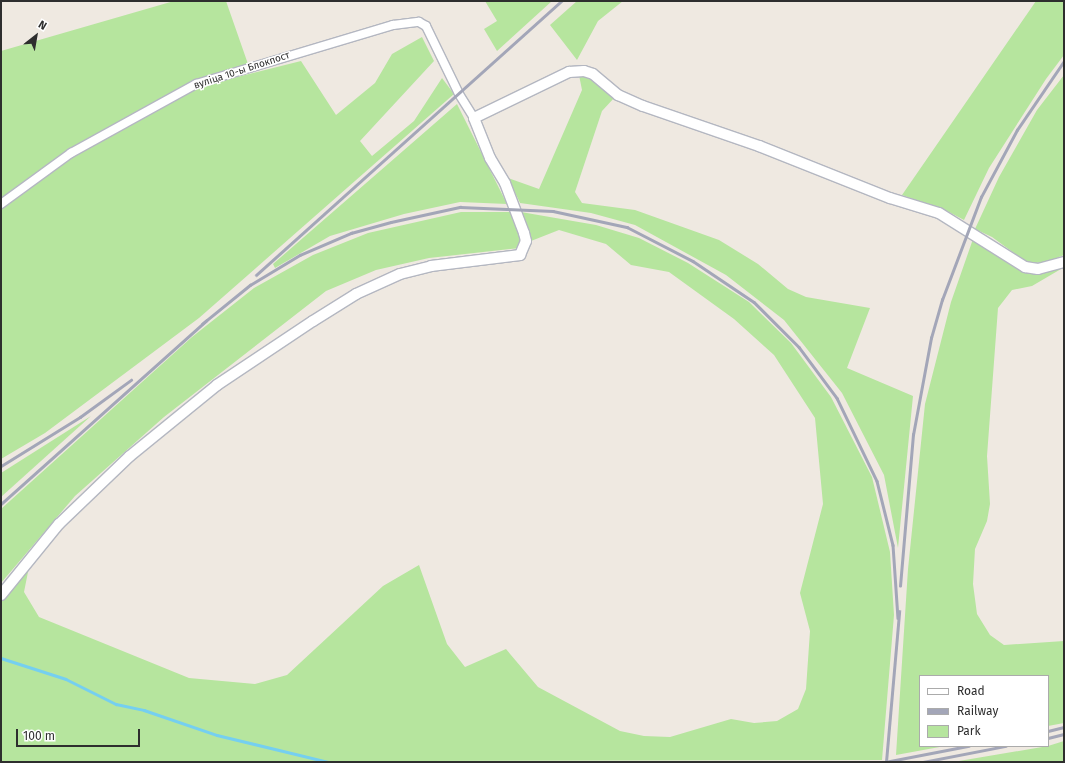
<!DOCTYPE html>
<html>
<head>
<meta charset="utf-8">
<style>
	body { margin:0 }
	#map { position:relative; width:1065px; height:763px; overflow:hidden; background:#efe9e1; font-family:"Fira Sans",sans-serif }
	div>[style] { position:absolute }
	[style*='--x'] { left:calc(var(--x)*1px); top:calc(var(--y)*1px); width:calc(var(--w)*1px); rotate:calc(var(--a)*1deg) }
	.green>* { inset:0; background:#b6e59e }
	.stream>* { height:2.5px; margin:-1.25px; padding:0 1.25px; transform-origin:1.25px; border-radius:1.25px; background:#75cff0 }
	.roads { filter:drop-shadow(1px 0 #b4b7c1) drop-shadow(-1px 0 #b4b7c1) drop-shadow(0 1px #b4b7c1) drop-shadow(0 -1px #b4b7c1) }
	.minor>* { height:8px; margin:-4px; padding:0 4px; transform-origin:4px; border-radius:4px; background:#fff }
	.tertiary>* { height:10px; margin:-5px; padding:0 5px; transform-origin:5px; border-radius:5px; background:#fff }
	.rail>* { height:2.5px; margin:-1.25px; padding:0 1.25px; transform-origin:1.25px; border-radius:1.25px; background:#a3a6b8 }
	span { translate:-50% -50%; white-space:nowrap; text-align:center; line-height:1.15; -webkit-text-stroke:3px #fff; paint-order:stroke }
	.street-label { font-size:10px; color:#2e2e2e }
	.frame { position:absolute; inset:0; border:2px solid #2e2e2e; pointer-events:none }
	.legend { position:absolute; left:919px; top:675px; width:130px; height:72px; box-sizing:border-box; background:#fff; border:1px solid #ababab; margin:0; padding:5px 7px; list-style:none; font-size:12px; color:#2e2e2e }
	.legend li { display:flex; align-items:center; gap:8px; height:20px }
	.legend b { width:20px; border:1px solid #ababab }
	.north { position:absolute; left:16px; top:16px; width:40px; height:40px; -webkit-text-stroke:3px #fff; paint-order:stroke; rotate:31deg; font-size:11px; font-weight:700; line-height:16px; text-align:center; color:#2e2e2e }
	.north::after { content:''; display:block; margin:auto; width:14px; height:18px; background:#2e2e2e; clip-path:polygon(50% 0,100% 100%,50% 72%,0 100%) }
	.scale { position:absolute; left:16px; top:729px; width:124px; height:18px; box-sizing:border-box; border:2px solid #2e2e2e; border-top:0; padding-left:5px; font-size:12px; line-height:14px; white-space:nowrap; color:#2e2e2e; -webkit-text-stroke:3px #fff; paint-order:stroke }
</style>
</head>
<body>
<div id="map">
	<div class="green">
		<div style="clip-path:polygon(174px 1px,226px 1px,248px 64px,229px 69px,233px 78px,301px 61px,336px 115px,375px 83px,392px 54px,422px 37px,434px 61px,360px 141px,372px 156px,414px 121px,442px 78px,454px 94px,199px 318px,45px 433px,1px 459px,1px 51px)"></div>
		<div style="clip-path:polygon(485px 1px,552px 1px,497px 51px,484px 29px,497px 21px)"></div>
		<div style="clip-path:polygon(577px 1px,623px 1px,598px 21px,577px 60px,550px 25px)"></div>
		<div style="clip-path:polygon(1036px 1px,1064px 1px,1064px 55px,1046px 79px,989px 168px,964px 220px,947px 211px,902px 195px)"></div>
		<div style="clip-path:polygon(579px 75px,597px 80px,615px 97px,602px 111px,575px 192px,582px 203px,635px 210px,719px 240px,758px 264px,788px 289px,806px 297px,870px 308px,847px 368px,913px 396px,898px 548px,884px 475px,842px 393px,784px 320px,726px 275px,635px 225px,591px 213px,520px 203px,508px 178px,539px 189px,582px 90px)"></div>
		<div style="clip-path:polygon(1064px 75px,1064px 255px,1049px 261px,1029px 264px,992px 237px,975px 229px,999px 177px,1037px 110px)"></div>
		<div style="clip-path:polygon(457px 104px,507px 204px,460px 202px,404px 214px,330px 236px,275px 268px,273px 264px)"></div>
		<div style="clip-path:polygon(461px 212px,511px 212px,523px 238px,520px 248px,429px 258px,376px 270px,326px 291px,164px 417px,75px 496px,1px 583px,1px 509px,192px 337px,254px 288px,313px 255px,368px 233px)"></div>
		<div style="clip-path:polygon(521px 212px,596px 225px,639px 238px,688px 263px,749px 302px,791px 343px,831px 397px,872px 477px,890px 552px,894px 615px,882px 760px,1px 762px,1px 602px,29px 567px,24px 592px,39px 617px,189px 678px,255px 684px,287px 675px,383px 586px,419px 565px,447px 644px,465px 667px,506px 649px,538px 687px,620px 731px,644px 736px,670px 737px,731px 719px,754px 723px,777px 721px,798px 709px,806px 689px,810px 631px,800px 593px,823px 504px,815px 418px,774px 355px,734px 319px,669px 272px,631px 265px,606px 244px,559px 230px,531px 241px)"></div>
		<div style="clip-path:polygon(973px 239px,1018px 269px,1029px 273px,1061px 269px,1032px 286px,1012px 290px,998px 308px,987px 456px,990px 504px,987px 521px,975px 549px,973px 584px,977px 614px,990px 635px,1004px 645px,1064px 641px,1064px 723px,1048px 726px,1048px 676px,920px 676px,920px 746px,945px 746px,896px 755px,908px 569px,925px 404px,951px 302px)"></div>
		<div style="clip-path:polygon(91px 416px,1px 497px,1px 473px)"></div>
		<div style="clip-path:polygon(1064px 741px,1064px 762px,953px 762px,1048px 746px)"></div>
	</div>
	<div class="stream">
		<div style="--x:1;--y:658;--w:68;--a:17.9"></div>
		<div style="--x:66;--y:679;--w:56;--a:26.6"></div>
		<div style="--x:116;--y:704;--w:29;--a:12"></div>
		<div style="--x:144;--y:710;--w:77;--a:18.9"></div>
		<div style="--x:217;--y:735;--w:115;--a:13.6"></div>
	</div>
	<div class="roads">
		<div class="minor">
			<div style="--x:1;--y:204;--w:87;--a:-36.1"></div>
			<div style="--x:71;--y:153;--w:143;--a:-28.9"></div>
			<div style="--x:196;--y:84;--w:206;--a:-16.7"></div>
			<div style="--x:393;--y:25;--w:26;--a:-7"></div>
			<div style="--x:419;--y:22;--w:8;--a:30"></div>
			<div style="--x:426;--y:26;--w:76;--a:64.1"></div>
			<div style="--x:459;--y:94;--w:28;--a:58"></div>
		</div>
		<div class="tertiary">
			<div style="--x:1;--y:595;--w:92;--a:-50.8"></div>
			<div style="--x:59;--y:524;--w:98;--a:-43.8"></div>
			<div style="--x:130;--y:456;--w:112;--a:-39.2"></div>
			<div style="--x:217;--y:385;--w:115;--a:-33.7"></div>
			<div style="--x:313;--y:321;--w:51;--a:-32.1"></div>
			<div style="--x:356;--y:294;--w:48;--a:-24.4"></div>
			<div style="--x:400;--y:274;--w:32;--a:-14"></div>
			<div style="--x:431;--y:266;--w:90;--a:-7"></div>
			<div style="--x:520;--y:255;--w:15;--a:-67"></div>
			<div style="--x:526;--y:241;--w:8;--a:-104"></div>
			<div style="--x:524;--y:233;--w:53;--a:-110.8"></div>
			<div style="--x:505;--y:183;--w:29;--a:-121"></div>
			<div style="--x:490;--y:158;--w:43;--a:-111.8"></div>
			<div style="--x:474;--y:118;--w:106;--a:-25.8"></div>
			<div style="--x:569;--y:72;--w:15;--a:-4"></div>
			<div style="--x:584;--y:71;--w:9;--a:18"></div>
			<div style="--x:593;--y:74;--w:33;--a:40"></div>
			<div style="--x:618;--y:95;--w:27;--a:24"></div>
			<div style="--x:643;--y:106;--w:123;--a:19"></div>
			<div style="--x:759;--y:146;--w:141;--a:21.7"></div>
			<div style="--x:890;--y:198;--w:51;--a:17"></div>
			<div style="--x:939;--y:213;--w:102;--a:32.1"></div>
			<div style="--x:1025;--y:267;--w:13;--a:9"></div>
			<div style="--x:1038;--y:269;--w:27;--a:-15"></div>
		</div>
	</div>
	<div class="rail">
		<div style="--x:256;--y:275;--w:410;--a:-41.9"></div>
		<div style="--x:202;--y:324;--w:62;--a:-39.1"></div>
		<div style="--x:250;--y:285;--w:58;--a:-31"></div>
		<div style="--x:300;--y:255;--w:56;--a:-23.3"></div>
		<div style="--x:351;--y:233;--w:41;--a:-15.4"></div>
		<div style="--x:391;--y:222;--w:71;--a:-12.3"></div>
		<div style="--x:460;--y:207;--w:93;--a:2.5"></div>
		<div style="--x:553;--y:211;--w:76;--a:12.2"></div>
		<div style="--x:627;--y:227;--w:74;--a:27.3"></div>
		<div style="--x:693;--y:261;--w:73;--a:33.9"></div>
		<div style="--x:754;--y:302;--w:64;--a:45"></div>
		<div style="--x:799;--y:347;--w:64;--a:53.3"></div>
		<div style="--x:837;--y:398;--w:92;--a:64.3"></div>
		<div style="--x:877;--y:481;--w:66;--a:76"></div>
		<div style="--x:893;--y:545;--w:73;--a:86.1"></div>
		<div style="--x:1;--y:466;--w:93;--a:-31.8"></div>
		<div style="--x:80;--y:417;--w:63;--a:-36"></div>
		<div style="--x:1;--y:504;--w:275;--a:-41.8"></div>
		<div style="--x:900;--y:586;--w:152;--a:-85.1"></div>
		<div style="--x:913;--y:435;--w:99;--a:-79.5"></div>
		<div style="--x:931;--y:338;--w:40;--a:-74"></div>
		<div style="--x:942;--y:300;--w:110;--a:-69.3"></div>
		<div style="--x:981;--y:197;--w:76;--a:-61.8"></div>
		<div style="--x:1017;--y:130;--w:83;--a:-55.7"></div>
		<div style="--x:1048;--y:731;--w:16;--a:-14"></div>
		<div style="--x:1048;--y:738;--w:16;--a:-14"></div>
		<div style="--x:885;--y:762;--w:85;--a:-10.9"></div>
		<div style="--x:886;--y:762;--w:151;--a:-85"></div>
		<div style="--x:923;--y:762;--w:84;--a:-11"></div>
	</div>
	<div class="street-label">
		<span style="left:242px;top:71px;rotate:-18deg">вуліца 10-ы Блокпост</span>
	</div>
	<div class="frame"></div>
	<ul class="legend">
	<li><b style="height:5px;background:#fff"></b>Road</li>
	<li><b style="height:5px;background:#a3a6b8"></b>Railway</li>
	<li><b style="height:11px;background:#b6e59e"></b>Park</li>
	</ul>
	<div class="north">N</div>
	<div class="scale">100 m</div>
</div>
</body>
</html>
